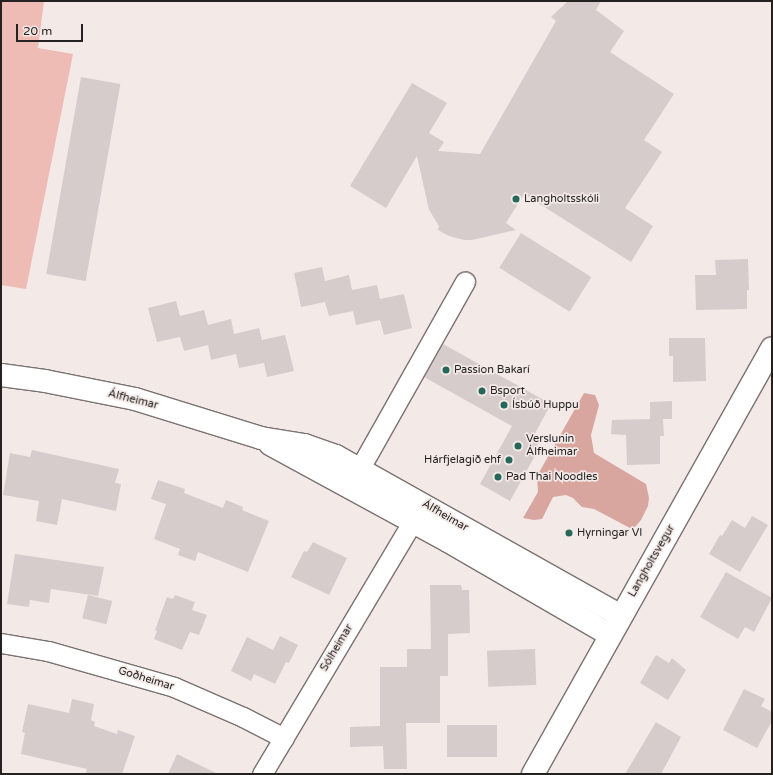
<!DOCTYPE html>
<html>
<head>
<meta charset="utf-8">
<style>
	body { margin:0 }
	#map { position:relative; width:773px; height:775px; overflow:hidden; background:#f3eae8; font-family:"Varela Round",sans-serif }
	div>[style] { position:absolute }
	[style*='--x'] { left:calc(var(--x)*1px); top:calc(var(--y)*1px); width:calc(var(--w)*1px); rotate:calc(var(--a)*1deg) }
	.green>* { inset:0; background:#eebbb5 }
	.forest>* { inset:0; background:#d8a59f }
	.building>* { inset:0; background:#d5cccb; transform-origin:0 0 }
	.roads { filter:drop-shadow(1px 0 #7a7271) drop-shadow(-1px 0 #7a7271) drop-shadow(0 1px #7a7271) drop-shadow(0 -1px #7a7271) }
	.minor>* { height:19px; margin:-9.5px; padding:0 9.5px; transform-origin:9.5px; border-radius:9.5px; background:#fff }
	.tertiary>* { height:22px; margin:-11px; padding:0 11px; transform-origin:11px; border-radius:11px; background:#fff }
	.dots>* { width:11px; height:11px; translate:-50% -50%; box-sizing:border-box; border:2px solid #f3eae8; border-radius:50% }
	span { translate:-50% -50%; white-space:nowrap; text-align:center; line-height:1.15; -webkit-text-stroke:3.5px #f3eae8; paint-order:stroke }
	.poi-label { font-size:11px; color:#242120 }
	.left { translate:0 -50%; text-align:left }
	.right { translate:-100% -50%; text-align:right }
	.street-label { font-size:11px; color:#242120 }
	.frame { position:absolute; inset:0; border:2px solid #242120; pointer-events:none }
	.scale { position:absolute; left:16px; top:24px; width:67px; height:18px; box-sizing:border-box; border:2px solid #242120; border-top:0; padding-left:5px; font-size:12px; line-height:14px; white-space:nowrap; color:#242120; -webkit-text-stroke:3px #f3eae8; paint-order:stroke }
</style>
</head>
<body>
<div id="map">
	<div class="green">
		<div style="clip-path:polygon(1px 1px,44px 1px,38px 48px,73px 54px,26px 289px,1px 285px)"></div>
	</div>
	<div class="forest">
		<div style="clip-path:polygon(584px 393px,595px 395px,599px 405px,591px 435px,594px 453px,646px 484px,649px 498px,648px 506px,641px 520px,635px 527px,630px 528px,594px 509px,582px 507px,573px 498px,566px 495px,553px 497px,542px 519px,534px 520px,523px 518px,538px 492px,537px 476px)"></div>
	</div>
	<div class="building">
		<div style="clip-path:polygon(568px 1px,601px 1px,596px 10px,624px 31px,610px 52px,674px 94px,644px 140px,662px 152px,625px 208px,653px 226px,631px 262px,524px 194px,506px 223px,516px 230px,472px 240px,464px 240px,449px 236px,438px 230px,439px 226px,429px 210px,417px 156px,386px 208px,350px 186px,412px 83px,447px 103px,429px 133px,444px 142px,438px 151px,480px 154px,556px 21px,551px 17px)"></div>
		<div style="left:81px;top:77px;width:40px;height:200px;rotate:10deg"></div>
		<div style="left:521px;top:233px;width:83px;height:41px;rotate:32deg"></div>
		<div style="clip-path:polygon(748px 259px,749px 290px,747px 290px,747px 309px,696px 310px,695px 275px,716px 275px,715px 260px)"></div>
		<div style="clip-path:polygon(322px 267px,325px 281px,349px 275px,352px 290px,377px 285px,380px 299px,404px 294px,412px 328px,384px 335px,380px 320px,356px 325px,353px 311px,329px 316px,325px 302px,301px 307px,294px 273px)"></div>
		<div style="clip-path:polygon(176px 301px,180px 316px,204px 310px,208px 325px,231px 319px,234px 334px,259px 328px,262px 340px,285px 335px,294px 371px,267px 377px,264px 363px,239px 368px,236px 354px,211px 360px,208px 345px,184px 351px,180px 337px,157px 342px,148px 308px)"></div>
		<div style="clip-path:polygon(669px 338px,705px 338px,706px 381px,673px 382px,673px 356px,669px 356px)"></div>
		<div style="clip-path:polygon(443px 344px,551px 404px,533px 437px,540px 441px,534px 451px,537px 452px,510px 501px,480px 484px,512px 426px,424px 377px)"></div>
		<div style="clip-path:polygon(672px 401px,672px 419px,663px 419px,664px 436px,660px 436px,660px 464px,627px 465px,626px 435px,611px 434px,612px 420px,650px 419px,650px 402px)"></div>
		<div style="clip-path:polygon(32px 450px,119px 469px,115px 483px,121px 484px,116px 511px,62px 499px,57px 525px,36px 521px,39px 501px,3px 495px,10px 453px,30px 457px)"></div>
		<div style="clip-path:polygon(158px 480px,185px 489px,184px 493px,223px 508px,226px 500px,243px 507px,242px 510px,269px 521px,248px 572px,198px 552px,195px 561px,178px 555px,180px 549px,154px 539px,166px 504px,151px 499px)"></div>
		<div style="clip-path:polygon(752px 516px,768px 525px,740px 572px,709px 554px,720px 535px,722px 536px,732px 520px,745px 528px)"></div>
		<div style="clip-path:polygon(313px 542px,347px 558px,329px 595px,291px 577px,304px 551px,307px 552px)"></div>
		<div style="clip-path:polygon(15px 554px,104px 567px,98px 596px,51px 589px,49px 603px,30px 600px,29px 607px,7px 604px)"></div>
		<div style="clip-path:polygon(726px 572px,772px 598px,754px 632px,745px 627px,738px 639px,700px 617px)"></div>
		<div style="clip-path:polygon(430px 585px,461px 585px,462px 590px,469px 590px,470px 633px,448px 634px,448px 676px,440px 676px,440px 723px,406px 723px,407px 769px,384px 769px,383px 746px,350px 747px,350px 727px,380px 726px,380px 667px,407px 667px,407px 649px,431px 649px)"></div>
		<div style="left:88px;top:595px;width:25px;height:24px;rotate:14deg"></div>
		<div style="clip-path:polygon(175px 595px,195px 602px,192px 610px,207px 615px,199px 635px,190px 632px,182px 650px,154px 639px,157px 631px,155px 630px,167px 597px,173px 599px)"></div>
		<div style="clip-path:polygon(280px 636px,298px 645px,289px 663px,286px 662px,275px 684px,254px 674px,251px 681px,231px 671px,247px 637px,273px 650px)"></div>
		<div style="left:535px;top:649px;width:36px;height:48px;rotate:88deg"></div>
		<div style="clip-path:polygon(656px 655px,669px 663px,672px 658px,686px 670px,668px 700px,640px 683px)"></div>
		<div style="clip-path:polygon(744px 689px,765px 699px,761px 706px,772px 712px,772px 721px,757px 748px,723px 730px)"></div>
		<div style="clip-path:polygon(72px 699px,94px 704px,91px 720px,95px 722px,94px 726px,117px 734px,118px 730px,135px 736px,122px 774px,85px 774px,87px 769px,21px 754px,25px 733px,22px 732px,28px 704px,69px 713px)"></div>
		<div style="clip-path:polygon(656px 722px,681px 737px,661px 774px,625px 774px)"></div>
		<div style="left:447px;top:725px;width:50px;height:32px"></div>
		<div style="clip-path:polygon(177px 754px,218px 774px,168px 774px)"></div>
	</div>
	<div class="roads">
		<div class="minor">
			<div style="--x:360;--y:468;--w:214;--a:-60.6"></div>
			<div style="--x:1;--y:643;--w:48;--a:9.7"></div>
			<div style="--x:48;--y:651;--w:131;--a:15.9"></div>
			<div style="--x:174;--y:687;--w:75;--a:23.5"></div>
			<div style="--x:243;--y:717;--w:46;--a:27.1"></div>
			<div style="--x:262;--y:774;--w:293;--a:-59.2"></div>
			<div style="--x:412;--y:522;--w:15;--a:-32"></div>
		</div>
		<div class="tertiary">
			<div style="--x:1;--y:375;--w:44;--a:7.8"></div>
			<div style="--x:45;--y:381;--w:92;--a:11.3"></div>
			<div style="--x:135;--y:399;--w:132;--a:17.2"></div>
			<div style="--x:261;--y:438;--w:44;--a:9.2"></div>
			<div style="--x:304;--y:445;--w:34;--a:19"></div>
			<div style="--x:336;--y:456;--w:327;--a:29.3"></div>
			<div style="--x:270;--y:444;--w:203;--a:28.6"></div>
			<div style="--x:448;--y:541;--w:187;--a:30.1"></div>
			<div style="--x:533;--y:774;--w:488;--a:-60.7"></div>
		</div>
	</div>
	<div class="dots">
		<div style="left:516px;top:199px;background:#256859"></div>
		<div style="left:446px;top:370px;background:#256859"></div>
		<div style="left:482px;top:391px;background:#256859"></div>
		<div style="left:504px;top:405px;background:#256859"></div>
		<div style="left:518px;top:446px;background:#256859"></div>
		<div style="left:509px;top:460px;background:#256859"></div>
		<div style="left:498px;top:477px;background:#256859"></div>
		<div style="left:569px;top:533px;background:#256859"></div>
	</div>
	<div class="poi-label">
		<span class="left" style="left:524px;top:199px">Langholtsskóli</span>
		<span class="left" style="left:454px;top:370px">Passion Bakarí</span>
		<span class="left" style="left:490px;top:391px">Bsport</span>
		<span class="left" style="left:512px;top:405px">Ísbúð Huppu</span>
		<span class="left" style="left:526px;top:446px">Verslunin<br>Álfheimar</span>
		<span class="right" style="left:501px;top:460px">Hárfjelagið ehf</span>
		<span class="left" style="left:506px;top:477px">Pad Thai Noodles</span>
		<span class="left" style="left:577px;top:533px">Hyrningar VI</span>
	</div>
	<div class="street-label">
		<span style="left:133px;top:400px;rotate:14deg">Álfheimar</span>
		<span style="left:445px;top:516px;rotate:30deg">Álfheimar</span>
		<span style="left:652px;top:561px;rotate:-60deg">Langholtsvegur</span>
		<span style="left:337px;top:648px;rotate:-59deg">Sólheimar</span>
		<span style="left:146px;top:679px;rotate:17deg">Goðheimar</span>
	</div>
	<div class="frame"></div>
	<div class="scale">20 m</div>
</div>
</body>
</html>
